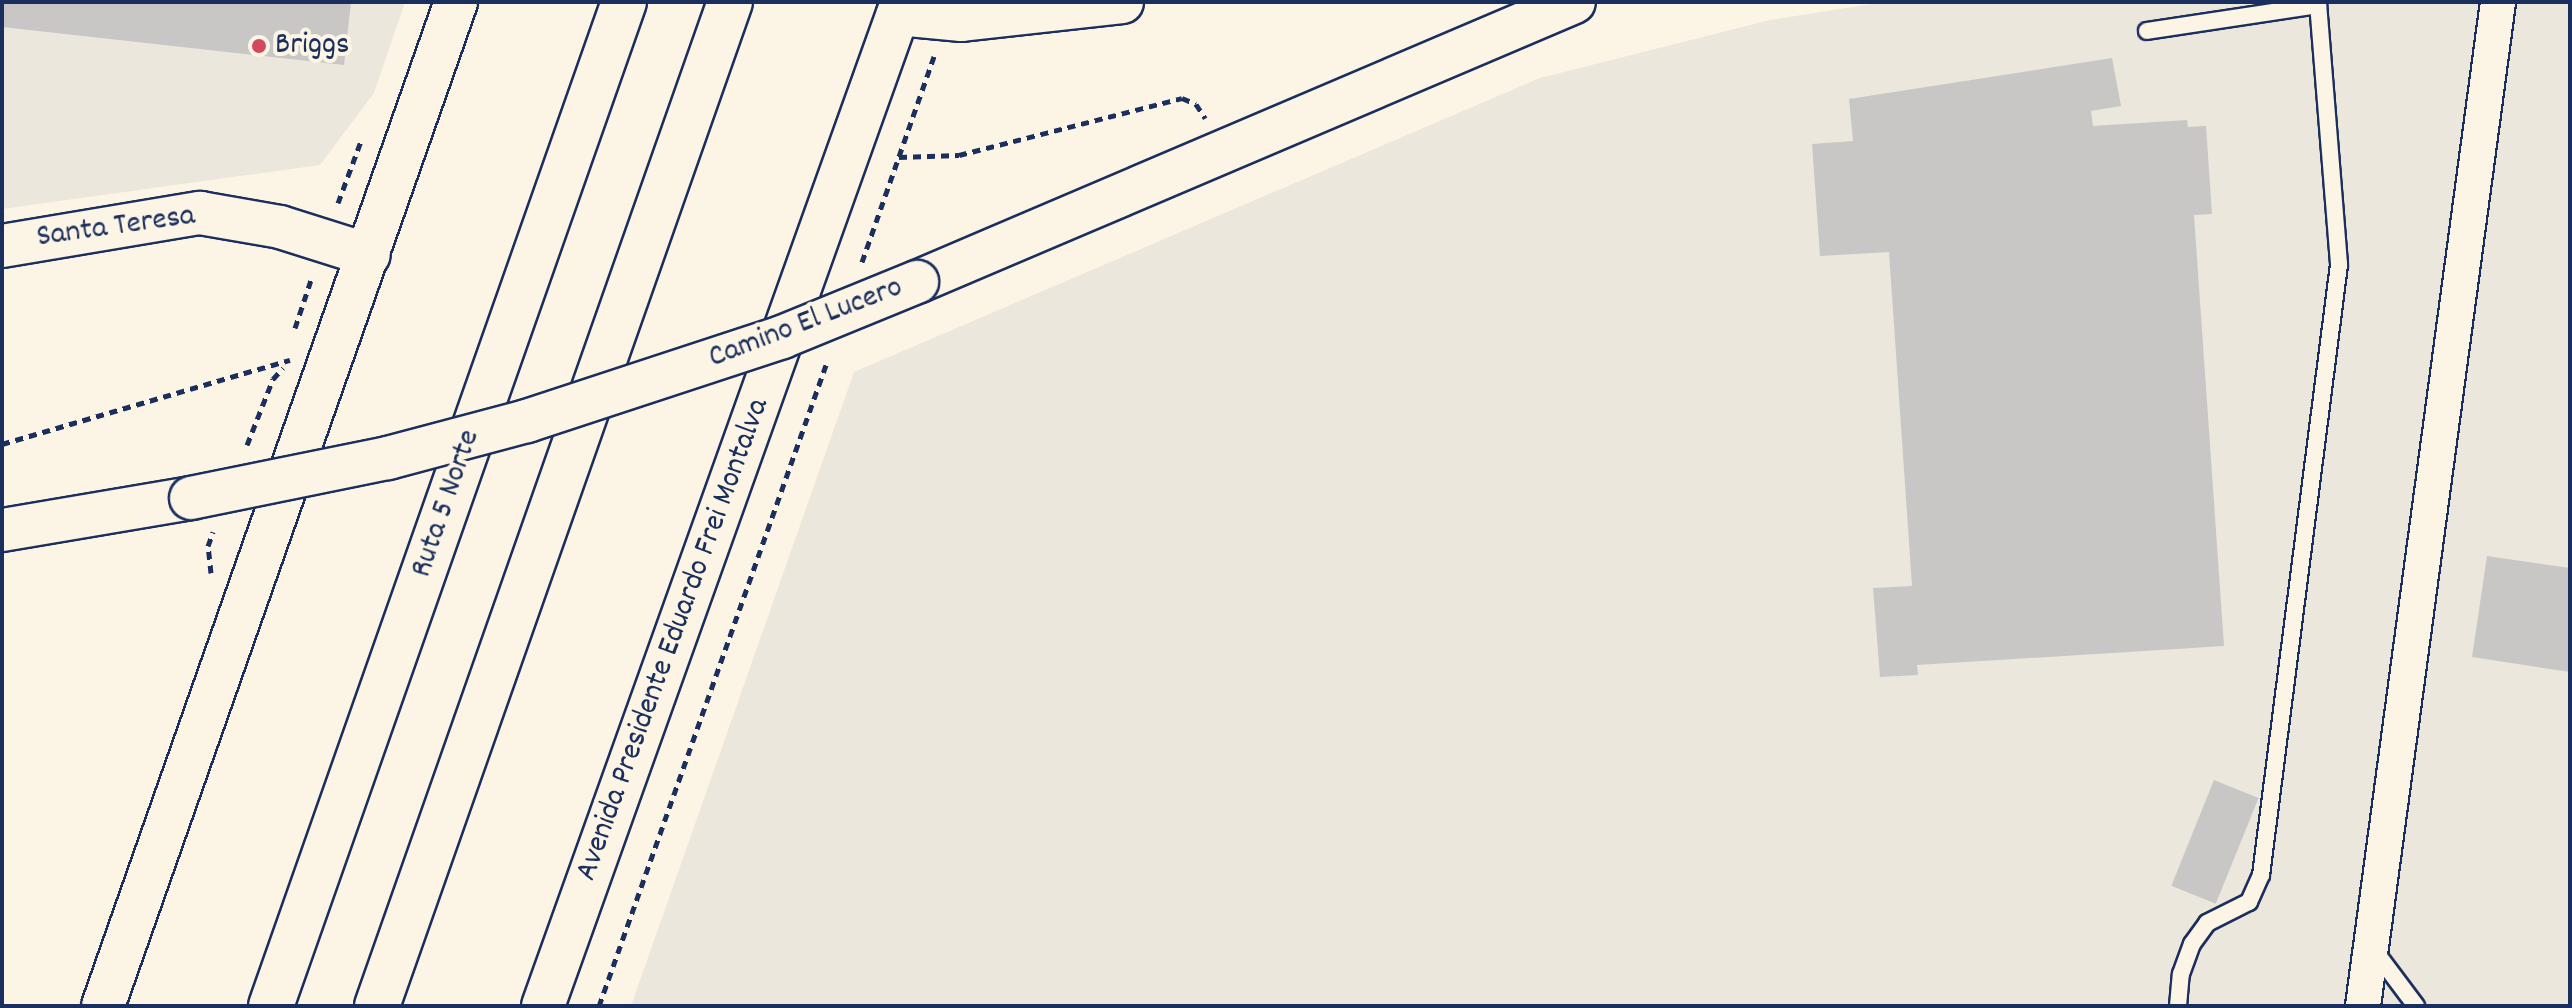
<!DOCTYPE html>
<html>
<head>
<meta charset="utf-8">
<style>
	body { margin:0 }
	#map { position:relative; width:2572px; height:1008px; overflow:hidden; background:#fcf5e5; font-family:Dekko,sans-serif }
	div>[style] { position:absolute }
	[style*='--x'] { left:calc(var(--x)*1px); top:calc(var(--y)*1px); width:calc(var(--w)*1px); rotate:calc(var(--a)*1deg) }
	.built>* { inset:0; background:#ece7dc }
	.building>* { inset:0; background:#c8c7c6; transform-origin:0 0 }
	.path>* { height:5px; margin-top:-2.5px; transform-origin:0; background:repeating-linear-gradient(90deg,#1b2f5e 0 8px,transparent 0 14px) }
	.roads { filter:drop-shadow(2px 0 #1b2f5e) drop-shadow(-2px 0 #1b2f5e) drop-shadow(0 2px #1b2f5e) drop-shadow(0 -2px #1b2f5e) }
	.service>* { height:16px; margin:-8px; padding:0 8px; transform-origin:8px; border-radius:8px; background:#fcf5e5 }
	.minor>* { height:34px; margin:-17px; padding:0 17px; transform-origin:17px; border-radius:17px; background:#fcf5e5 }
	.tertiary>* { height:42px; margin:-21px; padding:0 21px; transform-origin:21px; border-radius:21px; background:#fcf5e5 }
	.motorway>* { height:44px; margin:-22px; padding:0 22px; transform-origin:22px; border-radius:22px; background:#fcf5e5 }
	.bridges { filter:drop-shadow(2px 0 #1b2f5e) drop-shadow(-2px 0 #1b2f5e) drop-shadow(0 2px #1b2f5e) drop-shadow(0 -2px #1b2f5e) }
	.tertiary-bridge>* { height:42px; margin:-21px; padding:0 21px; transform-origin:21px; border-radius:21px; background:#fcf5e5 }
	.dots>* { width:22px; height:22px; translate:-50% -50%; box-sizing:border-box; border:4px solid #fcf5e5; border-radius:50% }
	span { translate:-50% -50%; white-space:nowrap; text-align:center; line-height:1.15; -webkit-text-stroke:8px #fcf5e5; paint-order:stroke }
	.poi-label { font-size:32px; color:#1b2f5e }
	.left { translate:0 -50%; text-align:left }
	.street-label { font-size:32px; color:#1b2f5e }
	.frame { position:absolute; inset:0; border:4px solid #1b2f5e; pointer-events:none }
</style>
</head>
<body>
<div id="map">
	<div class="built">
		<div style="clip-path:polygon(2px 2px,405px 2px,374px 93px,320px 165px,2px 209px)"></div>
		<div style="clip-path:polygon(1885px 2px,2570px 2px,2570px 1006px,631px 1006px,854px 372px,1540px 78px,1770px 20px)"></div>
	</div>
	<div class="building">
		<div style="clip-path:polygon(2px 2px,351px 2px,344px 65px,2px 27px)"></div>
		<div style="clip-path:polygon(2112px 58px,2121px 106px,2091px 111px,2093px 126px,2187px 120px,2188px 127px,2206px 126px,2212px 214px,2194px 215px,2224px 646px,1917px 665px,1918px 675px,1880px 677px,1873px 588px,1912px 586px,1889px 252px,1820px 256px,1812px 144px,1853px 141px,1849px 99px)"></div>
		<div style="clip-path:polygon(2487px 556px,2570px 568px,2570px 672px,2472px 657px)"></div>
		<div style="left:2214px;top:780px;width:48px;height:114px;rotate:22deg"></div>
	</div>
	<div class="path">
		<div style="--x:899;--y:157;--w:60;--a:-1.9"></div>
		<div style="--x:959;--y:155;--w:230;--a:-14.3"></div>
		<div style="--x:1182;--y:98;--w:15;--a:23"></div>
		<div style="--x:1196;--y:104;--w:17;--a:57"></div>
		<div style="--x:338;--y:203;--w:69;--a:-69.7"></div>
		<div style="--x:862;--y:262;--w:218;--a:-70.7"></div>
		<div style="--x:295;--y:328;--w:54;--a:-71.6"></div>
		<div style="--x:2;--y:444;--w:300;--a:-16.3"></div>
		<div style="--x:247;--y:445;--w:71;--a:-68.5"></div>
		<div style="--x:273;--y:379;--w:15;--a:-48"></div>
		<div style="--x:211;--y:573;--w:27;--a:-96"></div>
		<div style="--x:208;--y:546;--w:15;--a:-70"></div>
		<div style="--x:599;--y:1006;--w:683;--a:-70.5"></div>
	</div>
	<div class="roads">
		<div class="service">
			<div style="--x:2147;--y:31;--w:173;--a:-8.6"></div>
			<div style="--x:2374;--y:950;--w:70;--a:53.1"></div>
			<div style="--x:2178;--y:1006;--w:32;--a:-85"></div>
			<div style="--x:2181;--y:974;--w:32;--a:-70"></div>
			<div style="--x:2192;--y:944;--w:26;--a:-54"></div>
			<div style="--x:2207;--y:923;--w:47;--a:-26.6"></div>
			<div style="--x:2249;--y:902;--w:30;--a:-66"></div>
			<div style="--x:2261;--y:875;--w:616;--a:-82.72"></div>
			<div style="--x:2339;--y:264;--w:263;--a:-94.6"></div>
		</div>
		<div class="minor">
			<div style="--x:2363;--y:1006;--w:1013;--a:-82.34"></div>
		</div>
		<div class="tertiary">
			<div style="--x:898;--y:14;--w:64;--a:5.4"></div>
			<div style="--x:962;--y:20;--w:161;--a:-6.4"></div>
			<div style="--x:2;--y:246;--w:201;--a:-9.5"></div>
			<div style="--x:200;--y:213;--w:81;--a:9.9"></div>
			<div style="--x:280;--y:227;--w:93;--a:17.5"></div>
			<div style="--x:917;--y:282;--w:714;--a:-23.08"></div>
			<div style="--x:2;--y:530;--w:192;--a:-9.6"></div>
			<div style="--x:103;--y:1006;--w:1064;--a:-70.63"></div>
			<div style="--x:543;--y:1006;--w:1066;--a:-70.32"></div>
		</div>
		<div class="motorway">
			<div style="--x:271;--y:1006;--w:1064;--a:-70.63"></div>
			<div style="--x:377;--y:1006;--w:1064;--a:-70.63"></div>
		</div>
	</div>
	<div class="bridges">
		<div class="tertiary-bridge">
			<div style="--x:191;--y:498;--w:201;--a:-11.5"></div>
			<div style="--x:388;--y:458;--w:144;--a:-14.9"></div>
			<div style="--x:527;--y:421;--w:268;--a:-18.2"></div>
			<div style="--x:782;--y:337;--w:146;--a:-22.2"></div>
		</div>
	</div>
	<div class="dots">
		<div style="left:259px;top:46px;background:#d1495b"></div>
	</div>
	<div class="poi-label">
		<span class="left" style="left:275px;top:46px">Briggs</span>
	</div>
	<div class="street-label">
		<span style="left:116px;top:228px;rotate:-8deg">Santa Teresa</span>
		<span style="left:806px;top:324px;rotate:-21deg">Camino El Lucero</span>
		<span style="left:447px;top:504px;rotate:-71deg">Ruta 5 Norte</span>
		<span style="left:674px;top:640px;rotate:-70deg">Avenida Presidente Eduardo Frei Montalva</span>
	</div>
	<div class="frame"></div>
</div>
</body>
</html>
